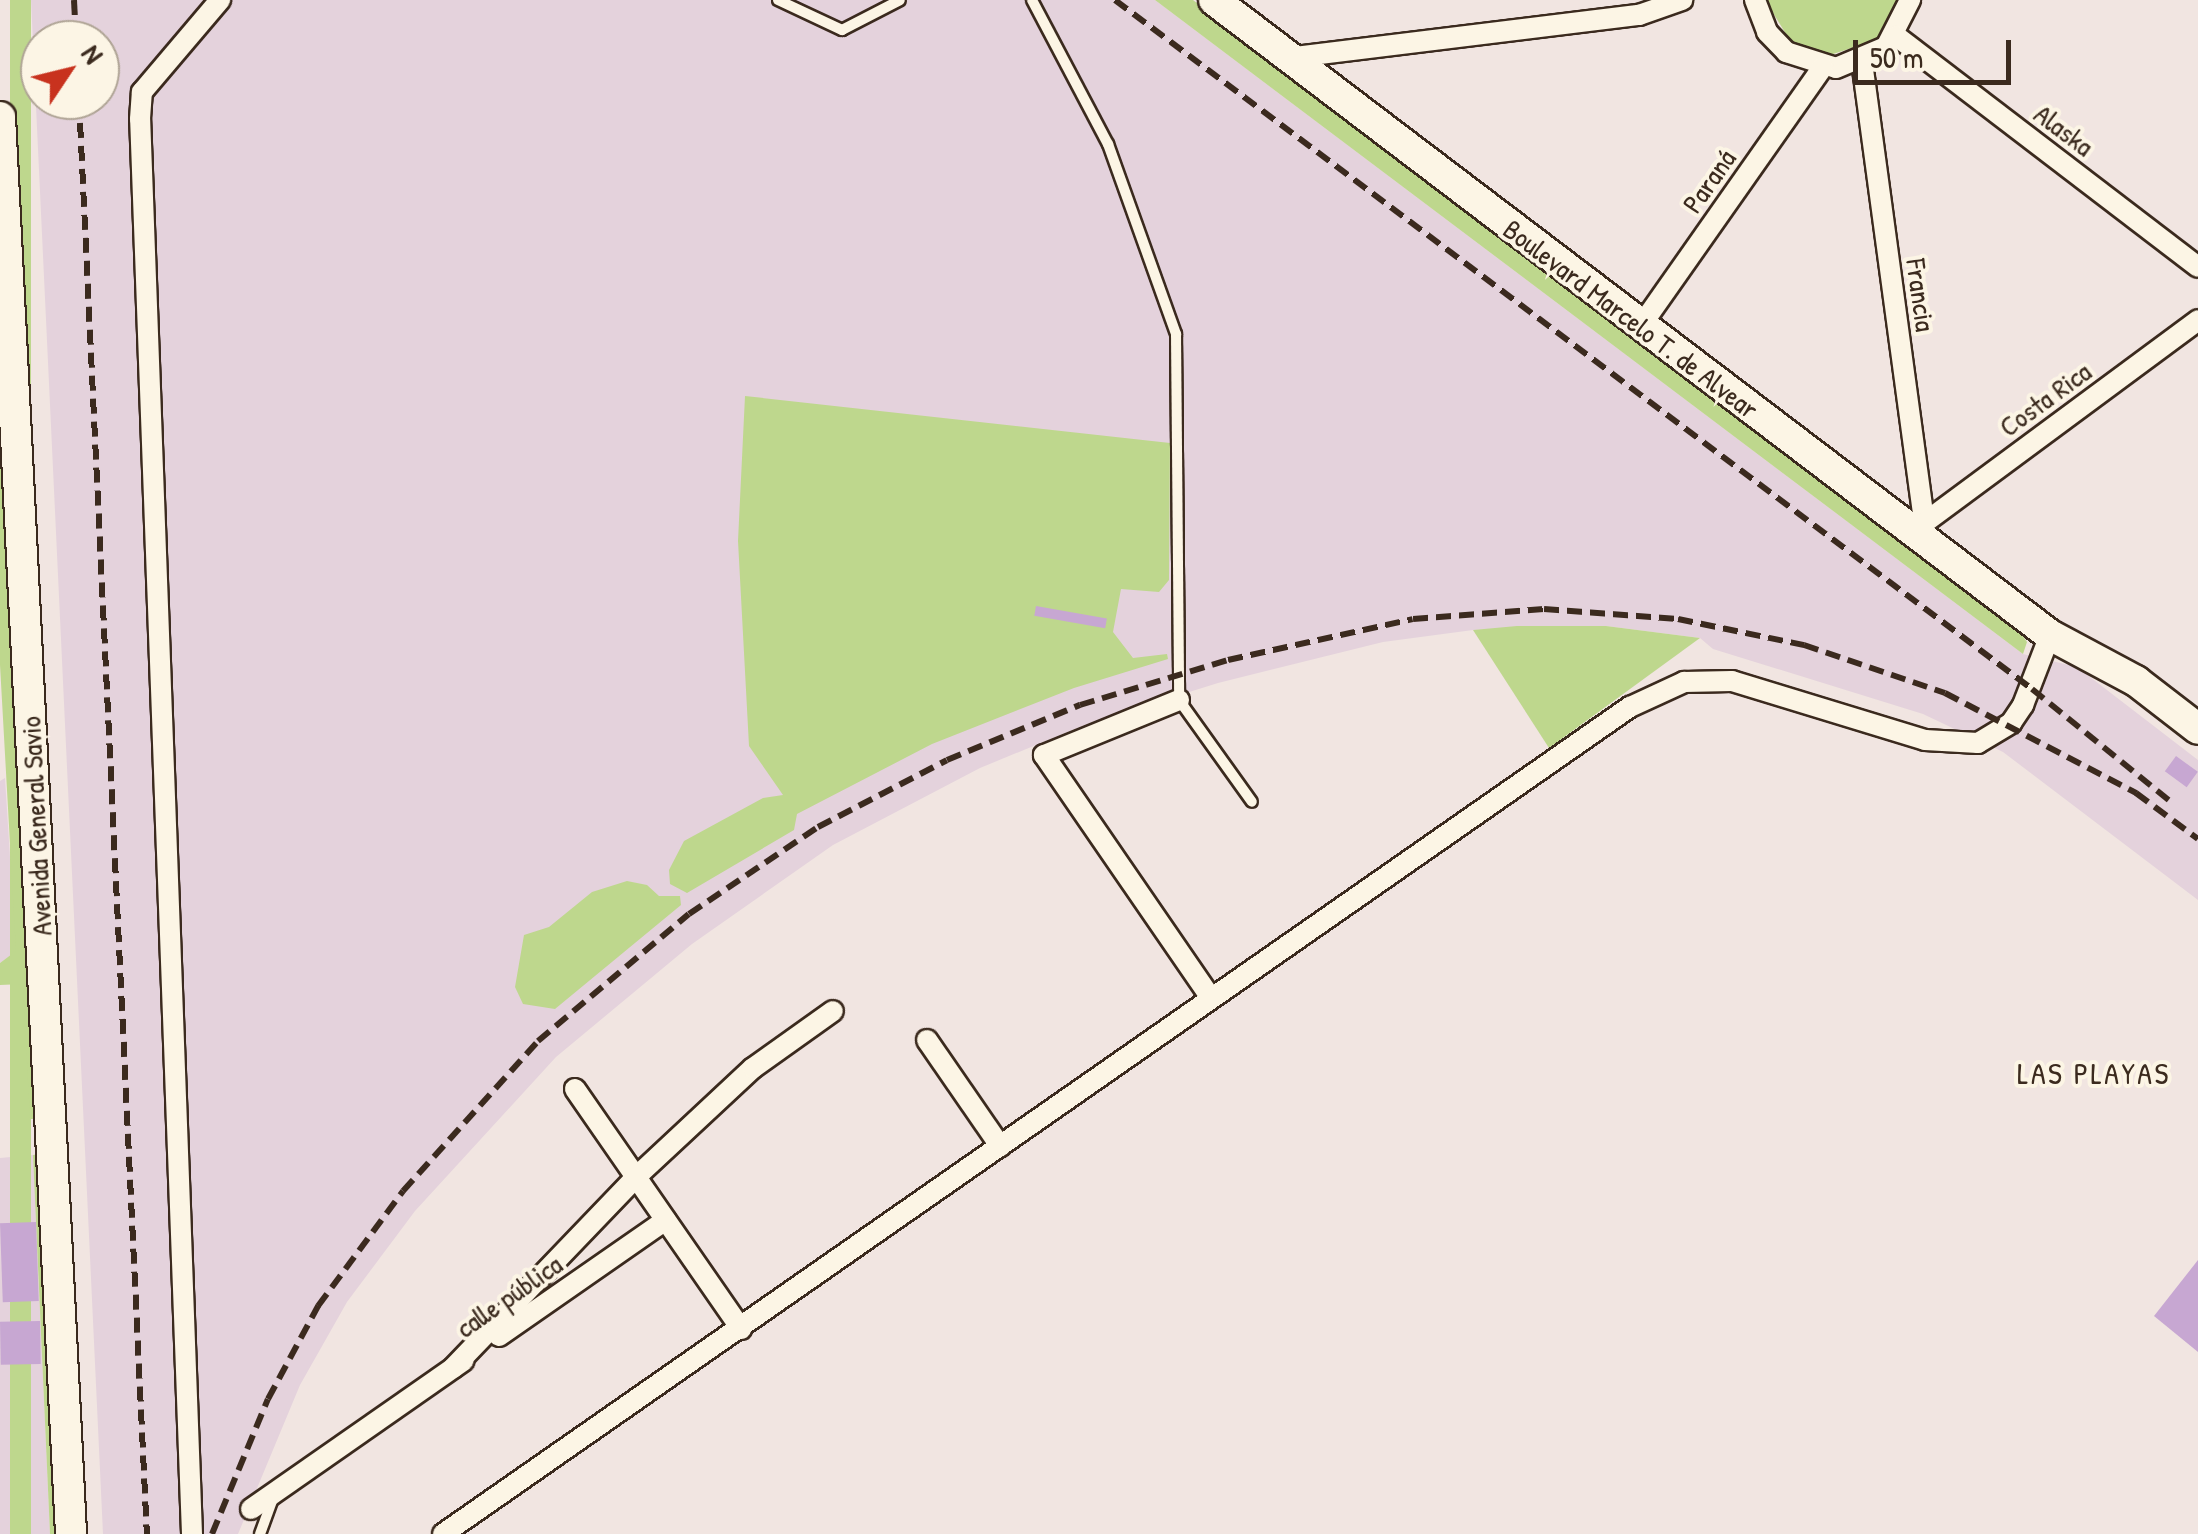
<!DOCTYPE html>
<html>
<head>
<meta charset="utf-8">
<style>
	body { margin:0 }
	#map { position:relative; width:2198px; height:1534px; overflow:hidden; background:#f1e5e1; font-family:"Patrick Hand",sans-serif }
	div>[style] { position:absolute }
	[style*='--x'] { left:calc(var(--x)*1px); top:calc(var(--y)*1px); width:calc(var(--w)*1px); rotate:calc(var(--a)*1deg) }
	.built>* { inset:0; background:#e4d2dc }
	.green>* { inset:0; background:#bed78d; transform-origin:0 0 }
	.building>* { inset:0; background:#c7a7d2; transform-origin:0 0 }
	.roads { filter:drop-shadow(2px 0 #3b2a1e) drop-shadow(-2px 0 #3b2a1e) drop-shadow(0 2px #3b2a1e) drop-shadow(0 -2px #3b2a1e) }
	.service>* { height:10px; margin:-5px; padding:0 5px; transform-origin:5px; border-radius:5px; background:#fcf5e5 }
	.minor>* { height:20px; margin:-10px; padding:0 10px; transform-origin:10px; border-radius:10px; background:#fcf5e5 }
	.secondary>* { height:30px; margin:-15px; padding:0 15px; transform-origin:15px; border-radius:15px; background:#fcf5e5 }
	.rail>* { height:6px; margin-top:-3px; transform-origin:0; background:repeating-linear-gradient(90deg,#3b2a1e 0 15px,transparent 0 23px) }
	span { translate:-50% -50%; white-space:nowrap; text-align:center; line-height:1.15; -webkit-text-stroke:8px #fcf5e5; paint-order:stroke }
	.street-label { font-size:28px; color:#3b2a1e }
	.neighbourhood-label { font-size:30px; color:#3b2a1e; letter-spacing:2.5px }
	.north { position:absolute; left:20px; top:20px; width:100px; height:100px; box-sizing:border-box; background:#fcf5e5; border:2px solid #afa495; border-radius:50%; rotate:55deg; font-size:28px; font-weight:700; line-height:40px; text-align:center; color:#3b2a1e }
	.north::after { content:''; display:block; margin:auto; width:35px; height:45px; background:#c8321e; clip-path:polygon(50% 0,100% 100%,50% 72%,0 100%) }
	.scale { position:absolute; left:1853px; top:40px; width:158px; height:45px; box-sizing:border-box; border:5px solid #3b2a1e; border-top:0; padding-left:12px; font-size:30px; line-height:35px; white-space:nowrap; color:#3b2a1e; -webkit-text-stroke:8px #fcf5e5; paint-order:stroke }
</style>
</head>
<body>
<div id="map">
	<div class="built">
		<div style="clip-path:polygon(evenodd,31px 0,1155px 0,2023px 654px,2077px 667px,2198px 760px,2198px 900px,2003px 752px,1923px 714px,1713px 649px,1700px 638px,1606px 626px,1473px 630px,1383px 642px,1218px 683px,1087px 724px,980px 768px,833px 845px,692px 944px,556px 1057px,415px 1211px,347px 1302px,300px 1385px,238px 1534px,103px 1534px,31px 0,40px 40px,100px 40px,100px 100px,40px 100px,40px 40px)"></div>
		<div style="clip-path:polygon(5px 778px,16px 952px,0 963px,0 781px)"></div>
		<div style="clip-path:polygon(33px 1155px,50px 1534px,0 1534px,0 1158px)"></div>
	</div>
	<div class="green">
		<div style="left:10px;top:0;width:21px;height:1536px"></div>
		<div style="clip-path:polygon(1155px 0,1193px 0,2015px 625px,2027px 642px,2023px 654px)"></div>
		<div style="clip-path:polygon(1765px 0,1899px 0,1876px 40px,1827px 56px,1791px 42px)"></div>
		<div style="clip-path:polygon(0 388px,39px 1119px,30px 1119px,23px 984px,0 985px,0 963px,16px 951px,0 665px)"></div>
		<div style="clip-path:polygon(745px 396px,1170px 443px,1169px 580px,1159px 592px,1121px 589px,1113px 632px,1133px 658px,1167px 654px,1168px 659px,1074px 688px,932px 744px,797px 814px,794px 830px,687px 893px,670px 884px,669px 870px,684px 841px,763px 798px,783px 795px,749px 746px,738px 541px)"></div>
		<div style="clip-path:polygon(1517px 626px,1606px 626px,1700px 638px,1549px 748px,1473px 630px)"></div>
		<div style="clip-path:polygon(627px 881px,647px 885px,659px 896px,680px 896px,681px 905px,555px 1009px,523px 1004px,515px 987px,524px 935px,549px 927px,592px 892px)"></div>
		<div style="clip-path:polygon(39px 1154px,59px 1534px,50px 1534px,33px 1155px)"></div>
	</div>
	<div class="building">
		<div style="left:1036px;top:606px;width:72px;height:10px;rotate:10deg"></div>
		<div style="left:2176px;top:756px;width:27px;height:19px;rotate:36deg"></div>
		<div style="left:36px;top:1222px;width:79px;height:36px;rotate:88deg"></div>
		<div style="clip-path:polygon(2198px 1260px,2198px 1352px,2154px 1316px)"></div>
		<div style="left:40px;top:1321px;width:43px;height:40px;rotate:89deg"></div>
	</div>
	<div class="roads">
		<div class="service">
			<div style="--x:778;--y:0;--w:71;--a:25.1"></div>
			<div style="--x:842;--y:30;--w:65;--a:-27.3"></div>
			<div style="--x:1032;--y:0;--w:163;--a:62.2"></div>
			<div style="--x:1108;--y:144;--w:202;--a:70.3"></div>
			<div style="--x:1176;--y:334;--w:366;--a:89.5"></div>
			<div style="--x:1179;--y:700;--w:125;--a:54.4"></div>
			<div style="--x:260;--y:1534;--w:38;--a:-70"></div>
		</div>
		<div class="minor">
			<div style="--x:1755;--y:0;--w:34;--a:69"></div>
			<div style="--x:1767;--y:32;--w:28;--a:46"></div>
			<div style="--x:1786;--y:52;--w:52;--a:17.7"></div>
			<div style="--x:1836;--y:68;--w:54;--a:-22.8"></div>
			<div style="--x:1886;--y:47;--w:53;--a:-62.9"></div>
			<div style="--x:1896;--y:36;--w:380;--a:37.4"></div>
			<div style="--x:1287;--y:58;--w:355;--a:-7"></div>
			<div style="--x:1639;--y:15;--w:46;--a:-19.2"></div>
			<div style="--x:1862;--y:62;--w:465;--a:82.3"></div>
			<div style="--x:1924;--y:523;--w:14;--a:126"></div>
			<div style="--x:1640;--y:327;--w:318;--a:-54.9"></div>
			<div style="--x:1924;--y:523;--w:341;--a:-36.5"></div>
			<div style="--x:1179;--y:700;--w:146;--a:157.8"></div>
			<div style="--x:1044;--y:755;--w:295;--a:55.5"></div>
			<div style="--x:927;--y:1040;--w:129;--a:55.4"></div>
			<div style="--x:575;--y:1089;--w:292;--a:55.3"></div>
			<div style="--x:499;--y:1336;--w:203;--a:-34.8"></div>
			<div style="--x:453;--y:1368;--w:265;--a:-46.2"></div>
			<div style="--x:636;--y:1177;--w:160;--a:-43"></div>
			<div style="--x:753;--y:1068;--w:98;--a:-35.5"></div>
			<div style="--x:251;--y:1509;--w:259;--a:-34.9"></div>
			<div style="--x:192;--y:1534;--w:1416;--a:-92.1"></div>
			<div style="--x:140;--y:119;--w:27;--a:-86"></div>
			<div style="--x:142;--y:92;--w:121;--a:-49.7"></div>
			<div style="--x:443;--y:1534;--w:1447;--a:-34.87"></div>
			<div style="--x:1630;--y:707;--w:60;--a:-24.8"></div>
			<div style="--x:1684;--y:682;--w:48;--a:-1.2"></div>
			<div style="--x:1732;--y:681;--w:202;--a:17"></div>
			<div style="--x:1925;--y:740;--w:53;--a:3.2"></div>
			<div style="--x:1978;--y:743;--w:39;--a:-31"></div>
			<div style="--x:2011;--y:723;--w:22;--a:-56"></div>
			<div style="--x:2023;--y:705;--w:75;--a:-68.9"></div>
		</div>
		<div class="secondary">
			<div style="--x:1214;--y:0;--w:1050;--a:37.22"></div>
			<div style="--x:2050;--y:635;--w:98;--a:28.1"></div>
			<div style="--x:2136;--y:681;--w:78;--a:37.7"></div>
			<div style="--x:0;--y:117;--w:1419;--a:87.13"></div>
		</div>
	</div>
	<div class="rail">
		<div style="--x:74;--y:0;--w:40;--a:87.1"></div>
		<div style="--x:1115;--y:0;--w:1147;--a:36.92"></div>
		<div style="--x:2032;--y:689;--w:178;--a:39.1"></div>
		<div style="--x:79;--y:100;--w:1436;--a:87.29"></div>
		<div style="--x:212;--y:1534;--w:146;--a:-67.5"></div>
		<div style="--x:268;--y:1399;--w:106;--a:-61.7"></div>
		<div style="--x:318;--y:1306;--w:143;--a:-53.5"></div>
		<div style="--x:403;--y:1191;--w:202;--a:-48"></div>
		<div style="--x:538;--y:1041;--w:197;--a:-40.1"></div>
		<div style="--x:689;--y:914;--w:156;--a:-34"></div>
		<div style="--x:818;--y:827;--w:145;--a:-27.4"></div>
		<div style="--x:947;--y:760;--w:144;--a:-22.5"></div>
		<div style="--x:1080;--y:705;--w:155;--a:-16.9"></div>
		<div style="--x:1228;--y:660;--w:189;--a:-12.5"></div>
		<div style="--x:1413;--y:619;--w:131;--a:-4.4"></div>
		<div style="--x:1544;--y:609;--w:134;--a:4.3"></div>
		<div style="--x:1678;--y:619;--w:129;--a:11.7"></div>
		<div style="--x:1804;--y:645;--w:149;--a:18.8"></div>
		<div style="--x:1945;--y:693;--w:216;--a:27.6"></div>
		<div style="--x:2136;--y:793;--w:77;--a:36.6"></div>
	</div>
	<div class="street-label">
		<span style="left:2064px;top:130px;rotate:37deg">Alaska</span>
		<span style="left:1709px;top:181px;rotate:-55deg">Paraná</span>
		<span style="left:1921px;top:295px;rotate:82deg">Francia</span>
		<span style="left:1631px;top:319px;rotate:37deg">Boulevard Marcelo T. de Alvear</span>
		<span style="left:2045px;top:399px;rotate:-36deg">Costa Rica</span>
		<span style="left:36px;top:826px;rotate:-93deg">Avenida General Savio</span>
		<span style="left:509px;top:1296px;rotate:-35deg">calle pública</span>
	</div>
	<div class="neighbourhood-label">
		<span style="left:2094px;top:1073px">LAS PLAYAS</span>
	</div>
	<div class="north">N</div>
	<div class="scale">50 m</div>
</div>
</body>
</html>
